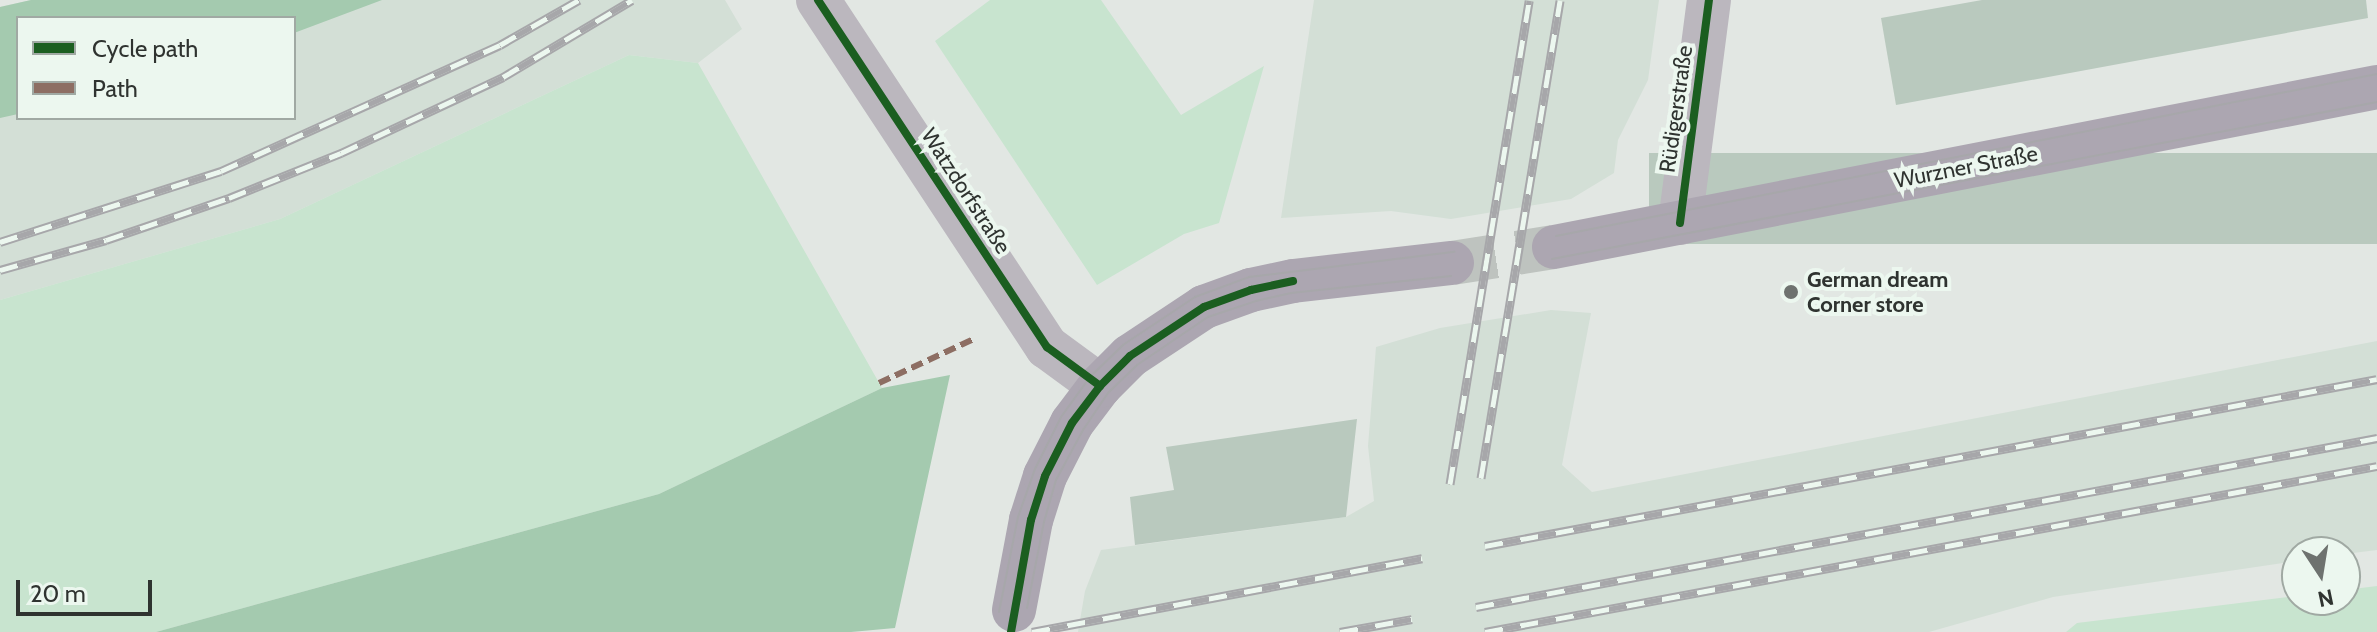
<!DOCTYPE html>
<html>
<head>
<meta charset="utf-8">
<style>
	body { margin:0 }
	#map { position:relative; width:2377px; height:632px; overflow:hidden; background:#e2e7e3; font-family:Cabin,sans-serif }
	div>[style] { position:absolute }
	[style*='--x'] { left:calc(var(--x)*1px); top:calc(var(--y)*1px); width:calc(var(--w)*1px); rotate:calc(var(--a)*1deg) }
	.built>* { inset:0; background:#d3dfd6 }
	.green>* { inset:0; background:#c8e4cf }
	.forest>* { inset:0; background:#a4caaf }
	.building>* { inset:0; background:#b9c9be; transform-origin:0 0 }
	.major-tunnel>* { height:44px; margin-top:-22px; transform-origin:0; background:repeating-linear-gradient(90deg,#bec3bf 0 44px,transparent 0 66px) }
	.minor>* { height:44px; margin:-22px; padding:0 22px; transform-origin:22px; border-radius:22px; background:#bbb7be }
	.major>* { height:44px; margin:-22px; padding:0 22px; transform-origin:22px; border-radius:22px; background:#aca6b1 }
	.tram>* { height:2px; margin:-1px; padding:0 1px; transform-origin:1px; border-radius:1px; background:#a7a7aa }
	.rail>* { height:9px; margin-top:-4.5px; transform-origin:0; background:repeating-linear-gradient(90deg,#ecf7ef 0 18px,#a7a7aa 0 36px); box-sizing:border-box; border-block:2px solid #a7a7aa }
	.quiet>* { height:6px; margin-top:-3px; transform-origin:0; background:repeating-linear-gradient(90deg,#8d6e63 0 12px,transparent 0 18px) }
	.cycleway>* { height:8px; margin:-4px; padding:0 4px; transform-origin:4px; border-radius:4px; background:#1b5e20 }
	.dots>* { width:22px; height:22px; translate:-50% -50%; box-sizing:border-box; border:4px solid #ecf7ef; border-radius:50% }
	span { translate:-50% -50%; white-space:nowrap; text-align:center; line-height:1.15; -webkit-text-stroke:8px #ecf7ef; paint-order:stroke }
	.street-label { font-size:22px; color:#2f3330 }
	.poi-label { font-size:22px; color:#2f3330; font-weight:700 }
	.left { translate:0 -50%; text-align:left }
	.legend { position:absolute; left:16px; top:16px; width:280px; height:104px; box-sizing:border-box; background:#ecf7ef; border:2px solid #a0a9a3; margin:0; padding:10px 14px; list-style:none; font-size:24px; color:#2f3330 }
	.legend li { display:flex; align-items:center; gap:16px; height:40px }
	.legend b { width:40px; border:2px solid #a0a9a3 }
	.north { position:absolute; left:2281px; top:536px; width:80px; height:80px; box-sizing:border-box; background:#ecf7ef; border:2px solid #a0a9a3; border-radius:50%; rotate:168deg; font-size:22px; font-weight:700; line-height:32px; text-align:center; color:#2f3330 }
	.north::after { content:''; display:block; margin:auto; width:28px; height:36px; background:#6e726f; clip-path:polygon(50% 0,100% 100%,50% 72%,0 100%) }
	.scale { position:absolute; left:16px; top:580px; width:136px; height:36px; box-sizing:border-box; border:4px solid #2f3330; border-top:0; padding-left:10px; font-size:24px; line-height:28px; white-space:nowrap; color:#2f3330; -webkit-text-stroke:6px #ecf7ef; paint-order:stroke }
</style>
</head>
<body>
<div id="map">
	<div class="built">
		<div style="clip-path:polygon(evenodd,31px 0,725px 0,742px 29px,698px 63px,629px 55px,280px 219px,0 300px,0 7px,31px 0,18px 18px,294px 18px,294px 118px,18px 118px,18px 18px)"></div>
		<div style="clip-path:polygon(1314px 0,1659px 0,1648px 80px,1618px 140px,1614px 173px,1571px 199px,1451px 219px,1391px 211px,1281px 218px)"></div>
		<div style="clip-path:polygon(1551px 310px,1591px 313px,1562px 465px,1592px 492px,2377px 341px,2377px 550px,2345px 554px,2297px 552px,2297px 561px,2053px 597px,1929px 632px,1078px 632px,1085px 591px,1101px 550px,1346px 517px,1374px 501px,1368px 446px,1376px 347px,1440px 328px)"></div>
	</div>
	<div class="green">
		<div style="clip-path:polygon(990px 0,1101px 0,1181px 115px,1264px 66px,1219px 223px,1184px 234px,1097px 285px,935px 41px)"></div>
		<div style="clip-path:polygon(629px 55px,698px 63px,882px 388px,659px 494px,156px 632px,0 632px,0 300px,280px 219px)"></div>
		<div style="clip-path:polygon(2377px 586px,2377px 632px,2066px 632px,2077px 623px,2297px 596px,2297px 600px,2345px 600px,2345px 590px)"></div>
	</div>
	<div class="forest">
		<div style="clip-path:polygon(31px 0,382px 0,294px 33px,294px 18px,18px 18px,18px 114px,0 118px,0 7px)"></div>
		<div style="clip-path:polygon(950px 375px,895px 628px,851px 632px,156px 632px,659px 494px,882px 388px)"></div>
	</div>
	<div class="building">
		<div style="clip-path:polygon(1982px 0,2366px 0,2368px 18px,1896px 105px,1881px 18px)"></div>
		<div style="left:2377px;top:153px;width:91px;height:728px;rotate:90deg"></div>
		<div style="clip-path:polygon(1357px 419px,1346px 517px,1135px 545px,1130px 497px,1174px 490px,1166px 447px)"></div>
	</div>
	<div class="major-tunnel">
		<div style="--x:1452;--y:263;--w:103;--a:-8.9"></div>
	</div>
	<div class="minor">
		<div style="--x:818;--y:0;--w:416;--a:56.6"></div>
		<div style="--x:1047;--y:347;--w:66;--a:36.3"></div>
		<div style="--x:1680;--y:223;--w:225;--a:-82.6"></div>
	</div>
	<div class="major">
		<div style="--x:1554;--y:247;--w:838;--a:-11"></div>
		<div style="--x:1014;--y:610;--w:92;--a:-79.3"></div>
		<div style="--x:1031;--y:520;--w:46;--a:-72.3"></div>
		<div style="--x:1045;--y:476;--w:59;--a:-63"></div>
		<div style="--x:1072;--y:423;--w:46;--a:-52.9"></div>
		<div style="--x:1100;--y:386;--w:42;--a:-45"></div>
		<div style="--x:1130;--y:356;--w:89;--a:-33.5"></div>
		<div style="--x:1204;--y:307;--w:50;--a:-19.9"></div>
		<div style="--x:1251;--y:290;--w:43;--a:-12.1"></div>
		<div style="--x:1293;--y:281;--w:160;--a:-6.5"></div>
	</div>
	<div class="tram">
		<div style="--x:1556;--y:236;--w:837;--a:-11.16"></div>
		<div style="--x:1552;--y:259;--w:840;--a:-10.77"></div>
		<div style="--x:1027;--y:608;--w:88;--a:-78.8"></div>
		<div style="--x:1044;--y:522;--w:44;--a:-74.1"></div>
		<div style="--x:1056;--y:480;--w:57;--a:-61.6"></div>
		<div style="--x:1083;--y:430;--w:45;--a:-56"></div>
		<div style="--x:1108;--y:393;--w:40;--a:-44"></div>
		<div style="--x:1137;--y:365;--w:86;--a:-34.1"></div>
		<div style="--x:1208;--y:317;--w:51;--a:-18.4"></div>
		<div style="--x:1256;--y:301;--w:36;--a:-13"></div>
		<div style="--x:1291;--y:293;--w:161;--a:-6.1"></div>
		<div style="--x:999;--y:612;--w:97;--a:-78.7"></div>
		<div style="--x:1018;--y:517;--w:51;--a:-70.5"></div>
		<div style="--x:1035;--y:469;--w:58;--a:-63.4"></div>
		<div style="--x:1061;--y:417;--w:49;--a:-54.1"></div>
		<div style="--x:1090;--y:377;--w:46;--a:-44.1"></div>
		<div style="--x:1123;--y:345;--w:87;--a:-33.7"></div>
		<div style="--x:1195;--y:297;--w:58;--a:-20.3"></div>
		<div style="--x:1249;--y:277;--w:207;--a:-7"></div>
	</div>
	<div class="rail">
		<div style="--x:0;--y:242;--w:232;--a:-17.8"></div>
		<div style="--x:221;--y:171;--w:306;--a:-24.3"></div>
		<div style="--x:500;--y:45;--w:91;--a:-29.7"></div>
		<div style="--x:0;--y:270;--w:110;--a:-15.8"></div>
		<div style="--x:106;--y:240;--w:130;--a:-18.9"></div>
		<div style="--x:229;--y:198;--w:121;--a:-21.9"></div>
		<div style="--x:341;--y:153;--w:179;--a:-25.1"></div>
		<div style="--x:503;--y:77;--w:150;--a:-30.8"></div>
		<div style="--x:1481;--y:478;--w:484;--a:-80.6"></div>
		<div style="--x:1450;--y:484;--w:490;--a:-80.7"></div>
		<div style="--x:1485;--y:546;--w:907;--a:-10.6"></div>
		<div style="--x:1476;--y:607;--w:917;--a:-10.62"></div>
		<div style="--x:1032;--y:632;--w:397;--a:-10.7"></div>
		<div style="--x:1340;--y:632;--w:73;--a:-10.2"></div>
		<div style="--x:1485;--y:632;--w:907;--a:-10.54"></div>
	</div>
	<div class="quiet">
		<div style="--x:879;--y:383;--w:105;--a:-24.9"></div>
	</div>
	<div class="cycleway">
		<div style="--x:818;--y:0;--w:416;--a:56.6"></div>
		<div style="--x:1047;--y:347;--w:66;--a:36.3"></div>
		<div style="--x:1680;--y:223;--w:225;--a:-82.6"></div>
		<div style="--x:1011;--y:632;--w:114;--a:-79.9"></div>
		<div style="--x:1031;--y:520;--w:46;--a:-72.3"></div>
		<div style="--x:1045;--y:476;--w:59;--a:-63"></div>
		<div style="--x:1072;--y:423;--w:46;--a:-52.9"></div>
		<div style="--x:1100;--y:386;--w:42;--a:-45"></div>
		<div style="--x:1130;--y:356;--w:89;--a:-33.5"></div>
		<div style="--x:1204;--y:307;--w:50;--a:-19.9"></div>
		<div style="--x:1251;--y:290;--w:43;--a:-12.1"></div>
	</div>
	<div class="dots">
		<div style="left:1791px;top:292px;background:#6e726f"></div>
	</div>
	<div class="street-label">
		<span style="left:1676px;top:109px;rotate:-82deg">Rüdigerstraße</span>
		<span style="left:1966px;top:167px;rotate:-11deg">Wurzner Straße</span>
		<span style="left:966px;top:191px;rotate:57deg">Watzdorfstraße</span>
	</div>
	<div class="poi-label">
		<span class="left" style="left:1807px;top:292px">German dream<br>Corner store</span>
	</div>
	<ul class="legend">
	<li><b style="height:10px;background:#1b5e20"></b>Cycle path</li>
	<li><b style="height:10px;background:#8d6e63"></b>Path</li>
	</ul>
	<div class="north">N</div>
	<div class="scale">20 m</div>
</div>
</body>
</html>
